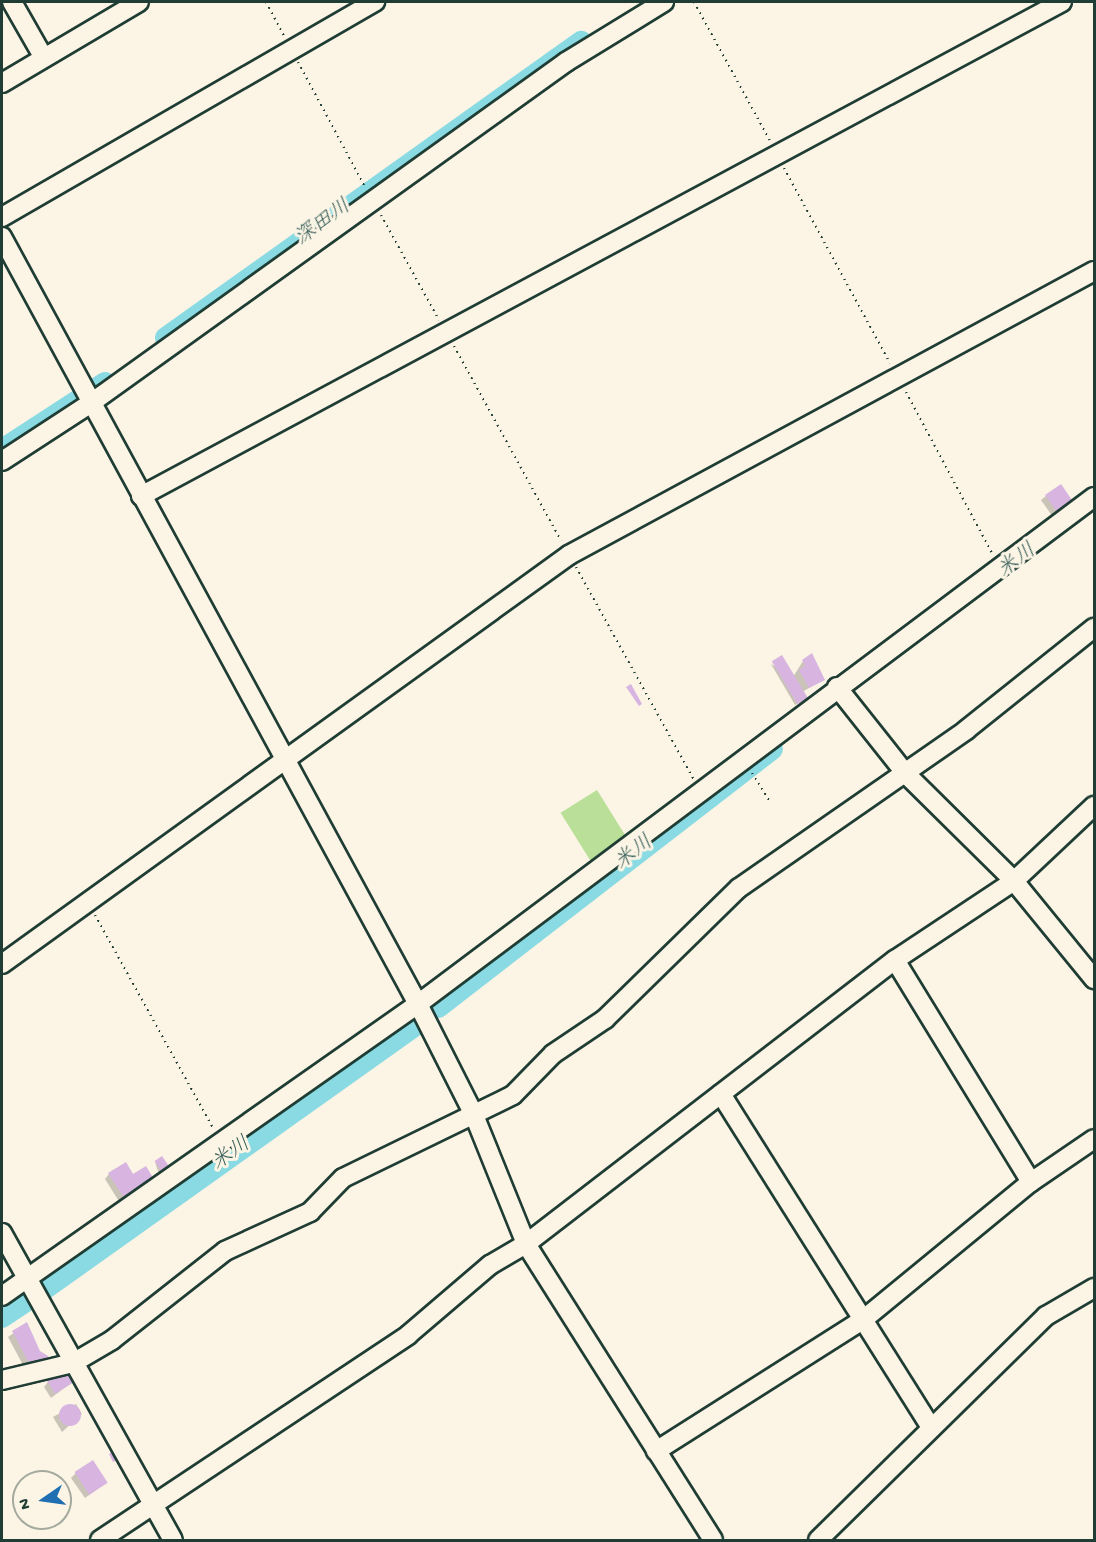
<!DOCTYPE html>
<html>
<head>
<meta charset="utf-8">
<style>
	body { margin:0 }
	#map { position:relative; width:1096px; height:1542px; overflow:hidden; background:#fcf5e5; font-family:"Gochi Hand","Klee One",sans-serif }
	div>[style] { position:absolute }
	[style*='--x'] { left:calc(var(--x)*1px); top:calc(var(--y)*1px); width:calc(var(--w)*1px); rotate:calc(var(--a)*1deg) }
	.green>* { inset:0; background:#badf99; transform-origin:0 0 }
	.shadow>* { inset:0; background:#0003 }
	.stream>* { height:4px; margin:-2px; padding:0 2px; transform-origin:2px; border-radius:2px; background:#89dae2 }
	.river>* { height:22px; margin:-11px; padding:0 11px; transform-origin:11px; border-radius:11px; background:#89dae2 }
	.building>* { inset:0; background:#d7b5e0; transform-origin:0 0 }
	.round { border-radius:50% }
	.path>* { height:2px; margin-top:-1px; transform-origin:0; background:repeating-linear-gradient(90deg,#1f3d34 0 1.5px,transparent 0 6px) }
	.roads { filter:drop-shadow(2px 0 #1f3d34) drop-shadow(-2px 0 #1f3d34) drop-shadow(0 2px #1f3d34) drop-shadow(0 -2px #1f3d34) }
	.minor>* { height:18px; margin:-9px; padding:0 9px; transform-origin:9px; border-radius:9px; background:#fcf5e5 }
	span { translate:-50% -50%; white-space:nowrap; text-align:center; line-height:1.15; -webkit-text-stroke:6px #fcf5e5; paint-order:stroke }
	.water-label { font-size:21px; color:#345c57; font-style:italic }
	.frame { position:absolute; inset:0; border:3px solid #1f3d34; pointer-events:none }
	.north { position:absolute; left:12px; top:1470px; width:60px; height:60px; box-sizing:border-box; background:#fcf5e5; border:2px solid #a4ab9e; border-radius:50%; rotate:257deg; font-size:16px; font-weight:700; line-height:24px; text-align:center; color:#1f3d34 }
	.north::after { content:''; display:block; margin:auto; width:21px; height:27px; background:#1f6fb2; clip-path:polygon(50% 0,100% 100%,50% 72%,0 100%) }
</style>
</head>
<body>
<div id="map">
	<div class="green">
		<div style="left:597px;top:790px;width:60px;height:43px;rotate:58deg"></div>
	</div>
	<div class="shadow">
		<div style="clip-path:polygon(1046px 496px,1072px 502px,1055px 520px,1041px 500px)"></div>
		<div style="clip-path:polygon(803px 661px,823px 680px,802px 692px,804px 700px,795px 705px,771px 664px,793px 677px)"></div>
		<div style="clip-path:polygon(155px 1162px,166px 1170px,159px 1174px)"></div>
		<div style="clip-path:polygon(109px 1174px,133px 1176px,153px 1181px,120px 1203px,105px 1179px)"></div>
		<div style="clip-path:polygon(27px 1324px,39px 1352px,46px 1357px,40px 1366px,23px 1365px,8px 1337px)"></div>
		<div style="clip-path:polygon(48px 1382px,71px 1383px,51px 1398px,44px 1387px)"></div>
		<div style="clip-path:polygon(76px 1404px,82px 1414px,62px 1432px,53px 1417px)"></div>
		<div style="clip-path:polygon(76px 1473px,106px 1483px,85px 1498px,71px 1478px)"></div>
	</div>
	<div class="stream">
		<div style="--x:997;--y:1351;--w:40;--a:-44"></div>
	</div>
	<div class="river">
		<div style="--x:166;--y:338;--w:510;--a:-35.5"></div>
		<div style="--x:2;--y:450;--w:123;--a:-33"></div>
		<div style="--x:438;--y:1007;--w:422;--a:-37.7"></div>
		<div style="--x:44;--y:1289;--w:463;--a:-35.4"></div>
		<div style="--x:2;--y:1317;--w:32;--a:-34"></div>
	</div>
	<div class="building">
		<div style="clip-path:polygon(1061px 484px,1074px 503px,1063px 507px,1067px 512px,1060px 516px,1045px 495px)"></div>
		<div style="clip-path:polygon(812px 653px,825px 680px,809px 688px,799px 670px,805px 666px,802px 660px)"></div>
		<div style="left:782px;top:655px;width:50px;height:12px;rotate:59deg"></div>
		<div style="clip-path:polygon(631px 684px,642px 704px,639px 706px,626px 687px)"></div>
		<div style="left:162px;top:1156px;width:14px;height:9px;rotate:56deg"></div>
		<div style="clip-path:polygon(126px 1162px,133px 1174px,146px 1166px,155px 1181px,125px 1199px,108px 1173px)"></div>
		<div style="clip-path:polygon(27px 1322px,40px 1351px,48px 1356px,46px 1362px,28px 1361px,12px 1331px)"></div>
		<div style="left:65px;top:1370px;width:15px;height:21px;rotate:58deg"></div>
		<div class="round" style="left:59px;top:1404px;width:22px;height:22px"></div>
		<div style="clip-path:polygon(112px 1452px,117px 1460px,113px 1462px,109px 1454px)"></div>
		<div style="left:93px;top:1460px;width:27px;height:22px;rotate:57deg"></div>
	</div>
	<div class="path">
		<div style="--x:266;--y:2;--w:38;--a:62"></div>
		<div style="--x:694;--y:2;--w:158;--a:61.3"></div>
		<div style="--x:298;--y:62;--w:142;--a:61.8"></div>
		<div style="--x:784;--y:168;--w:222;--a:61.5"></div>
		<div style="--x:381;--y:215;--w:120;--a:61.1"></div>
		<div style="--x:454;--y:346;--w:222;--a:61.2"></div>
		<div style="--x:906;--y:392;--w:183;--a:61.9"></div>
		<div style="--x:576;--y:567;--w:244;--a:61"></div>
		<div style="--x:752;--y:773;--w:32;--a:58"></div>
		<div style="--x:95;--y:915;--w:244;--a:61"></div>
	</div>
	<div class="roads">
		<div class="minor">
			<div style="--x:12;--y:2;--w:64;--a:60.3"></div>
			<div style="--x:2;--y:83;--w:159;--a:-30.6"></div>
			<div style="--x:2;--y:217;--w:431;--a:-30"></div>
			<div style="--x:2;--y:237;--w:873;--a:61.53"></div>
			<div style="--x:418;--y:1004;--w:845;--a:-36.87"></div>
			<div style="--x:2;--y:461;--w:106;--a:-33.1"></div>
			<div style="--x:91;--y:403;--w:585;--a:-35.67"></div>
			<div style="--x:566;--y:62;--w:115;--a:-31.5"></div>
			<div style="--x:141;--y:496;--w:1045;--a:-28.21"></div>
			<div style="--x:837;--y:687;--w:111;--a:51.6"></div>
			<div style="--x:906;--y:774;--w:152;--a:44.7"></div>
			<div style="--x:1014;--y:881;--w:127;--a:50.8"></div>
			<div style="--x:2;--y:964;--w:699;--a:-35.8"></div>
			<div style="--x:569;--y:555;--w:597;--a:-28.41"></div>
			<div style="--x:721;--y:1094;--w:394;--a:57.8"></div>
			<div style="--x:1031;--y:1182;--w:76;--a:-34.3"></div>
			<div style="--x:2;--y:1233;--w:351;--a:60.9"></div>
			<div style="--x:2;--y:1296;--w:508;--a:-35.07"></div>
			<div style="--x:418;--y:1004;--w:124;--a:63.2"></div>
			<div style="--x:474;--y:1115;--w:139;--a:68"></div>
			<div style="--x:526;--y:1244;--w:350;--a:57.7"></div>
			<div style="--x:2;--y:1380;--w:73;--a:-13.5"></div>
			<div style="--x:73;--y:1363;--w:45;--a:-30.5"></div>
			<div style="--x:112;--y:1340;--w:144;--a:-38.2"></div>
			<div style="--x:225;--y:1251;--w:94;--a:-24.6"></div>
			<div style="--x:310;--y:1212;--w:47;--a:-45.9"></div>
			<div style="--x:343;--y:1178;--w:189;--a:-26"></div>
			<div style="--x:513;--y:1095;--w:57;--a:-45.7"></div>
			<div style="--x:553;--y:1054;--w:63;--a:-33.9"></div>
			<div style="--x:605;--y:1019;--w:187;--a:-44.4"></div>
			<div style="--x:739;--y:888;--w:277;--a:-34.8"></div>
			<div style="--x:966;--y:730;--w:164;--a:-38.6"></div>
			<div style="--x:656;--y:1451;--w:246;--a:-32.4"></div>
			<div style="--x:864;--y:1319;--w:216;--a:-39.4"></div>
			<div style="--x:1031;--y:1182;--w:260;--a:-121.5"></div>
			<div style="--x:100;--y:1540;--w:370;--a:-33.6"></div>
			<div style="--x:408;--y:1335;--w:108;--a:-40.5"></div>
			<div style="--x:490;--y:1265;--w:42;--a:-30.3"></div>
			<div style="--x:526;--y:1244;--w:466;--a:-37.6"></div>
			<div style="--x:895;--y:960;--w:143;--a:-33.6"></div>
			<div style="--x:1014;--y:881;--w:110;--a:-43.2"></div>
			<div style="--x:818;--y:1540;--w:320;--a:-44.5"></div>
			<div style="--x:1046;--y:1316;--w:56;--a:-30.3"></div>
		</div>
	</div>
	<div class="water-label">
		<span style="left:324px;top:224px;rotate:-36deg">深田川</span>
		<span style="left:1018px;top:562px;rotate:-37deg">米川</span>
		<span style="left:635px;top:854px;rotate:-38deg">米川</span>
		<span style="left:232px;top:1155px;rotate:-35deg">米川</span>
	</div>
	<div class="frame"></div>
	<div class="north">N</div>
</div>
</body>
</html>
